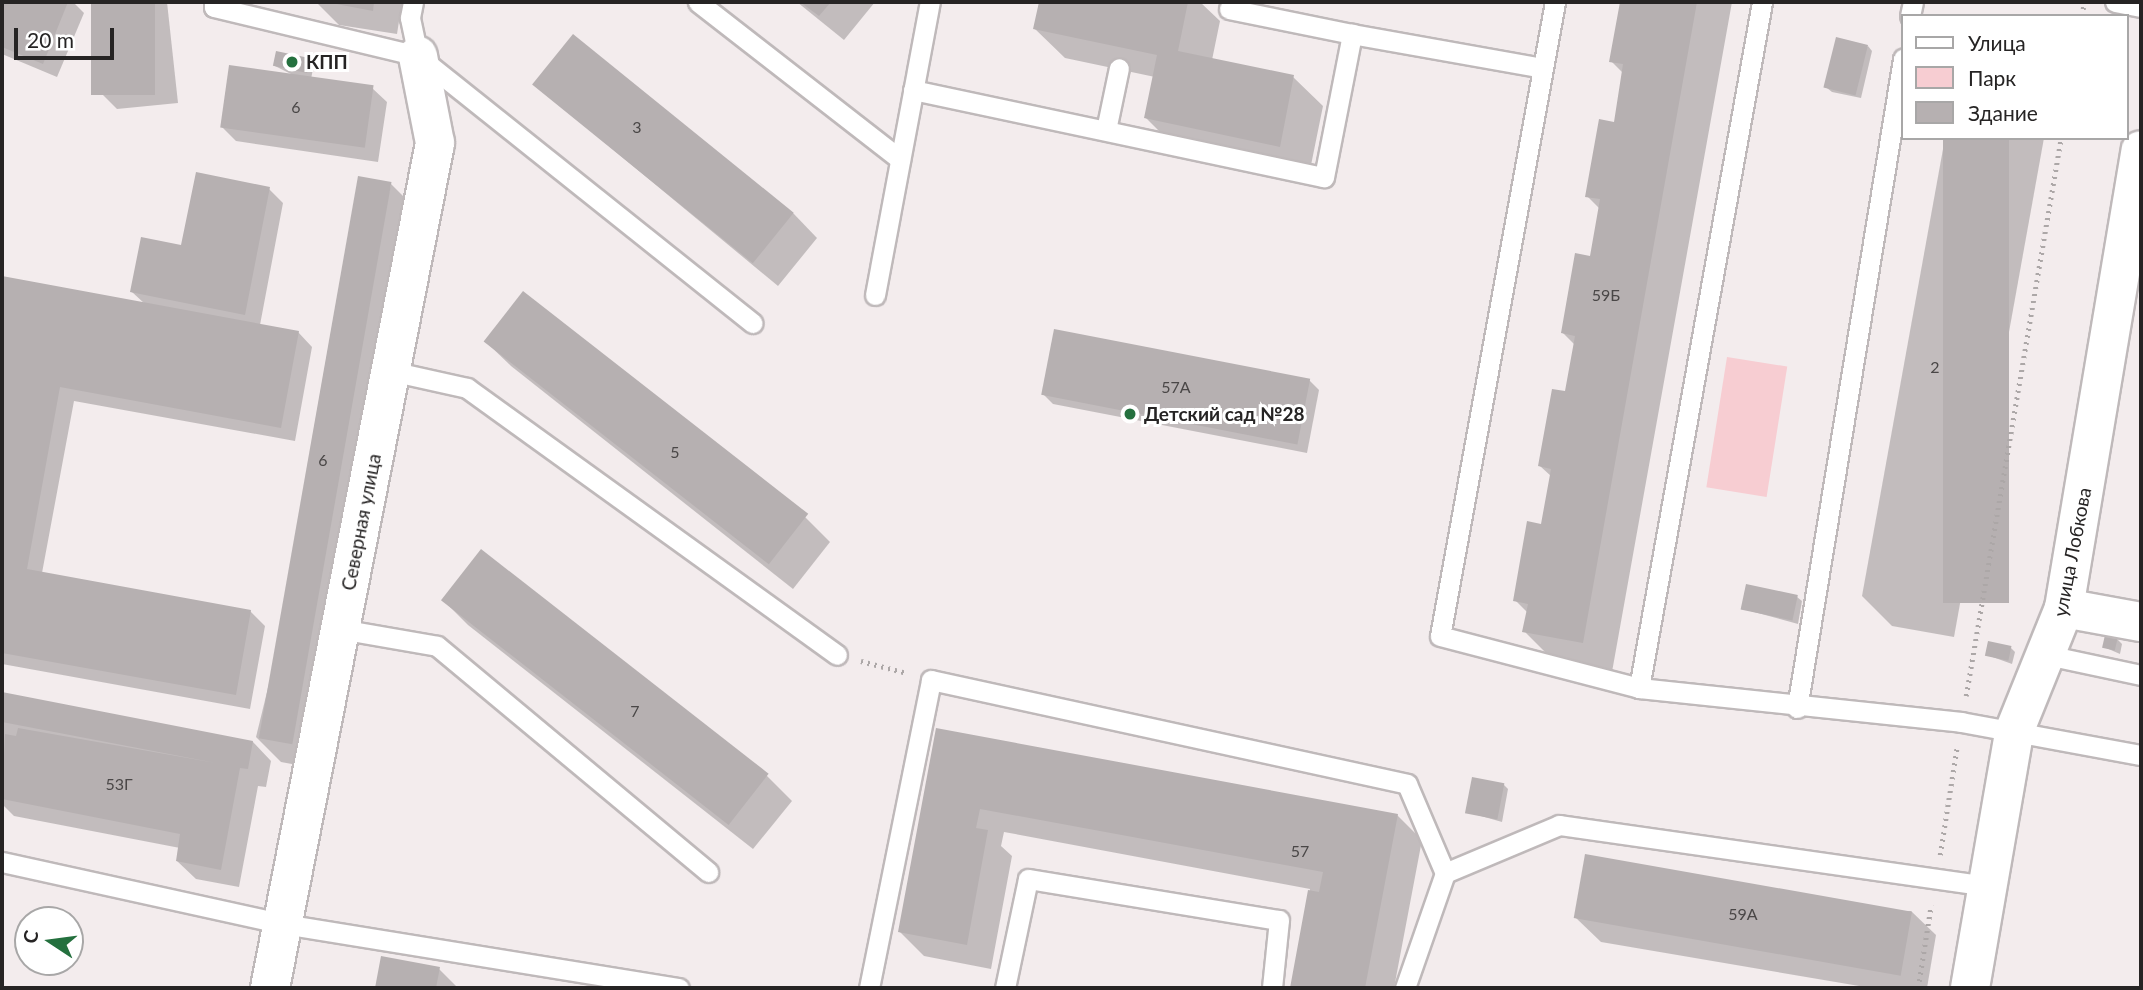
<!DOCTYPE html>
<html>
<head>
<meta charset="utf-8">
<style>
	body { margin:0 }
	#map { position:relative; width:2143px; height:990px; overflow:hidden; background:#f3eced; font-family:Lato,sans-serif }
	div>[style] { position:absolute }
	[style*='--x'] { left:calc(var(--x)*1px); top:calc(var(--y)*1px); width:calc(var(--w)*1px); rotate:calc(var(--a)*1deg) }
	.green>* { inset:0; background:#f7cdd2; transform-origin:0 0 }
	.shadow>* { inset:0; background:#0003 }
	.building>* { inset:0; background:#b6b0b1; transform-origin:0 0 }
	.path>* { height:4.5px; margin-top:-2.25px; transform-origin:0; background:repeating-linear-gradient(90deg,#aca7a7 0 2px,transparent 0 7px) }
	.roads { filter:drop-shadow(2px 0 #bfb9ba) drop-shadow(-2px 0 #bfb9ba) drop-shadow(0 2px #bfb9ba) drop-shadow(0 -2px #bfb9ba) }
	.lane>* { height:19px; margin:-9.5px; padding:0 9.5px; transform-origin:9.5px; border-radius:9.5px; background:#fff }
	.street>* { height:38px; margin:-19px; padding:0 19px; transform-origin:19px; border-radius:19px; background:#fff }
	.dots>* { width:19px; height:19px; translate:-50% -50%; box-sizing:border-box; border:4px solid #fff; border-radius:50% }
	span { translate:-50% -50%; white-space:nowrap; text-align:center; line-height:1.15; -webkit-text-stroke:6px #fff; paint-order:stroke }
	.number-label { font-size:16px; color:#4a4747 }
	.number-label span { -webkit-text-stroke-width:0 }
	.poi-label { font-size:19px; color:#262424; font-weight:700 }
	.left { translate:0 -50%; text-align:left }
	.street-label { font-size:19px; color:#262424 }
	.frame { position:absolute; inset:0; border:4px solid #262424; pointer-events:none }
	.legend { position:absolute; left:1901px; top:14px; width:228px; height:126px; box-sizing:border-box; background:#fff; border:2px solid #a8a7a7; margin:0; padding:9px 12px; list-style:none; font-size:21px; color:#262424 }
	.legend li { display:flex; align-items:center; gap:14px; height:35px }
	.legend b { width:35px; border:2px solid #a8a7a7 }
	.north { position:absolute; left:14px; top:906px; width:70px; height:70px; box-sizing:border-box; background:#fff; border:2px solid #a8a7a7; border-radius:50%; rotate:283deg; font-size:19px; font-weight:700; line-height:28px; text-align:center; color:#262424 }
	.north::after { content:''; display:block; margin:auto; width:24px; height:32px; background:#24703e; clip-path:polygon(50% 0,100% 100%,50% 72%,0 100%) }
	.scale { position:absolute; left:14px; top:28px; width:100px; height:32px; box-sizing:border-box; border:4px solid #262424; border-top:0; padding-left:9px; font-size:21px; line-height:24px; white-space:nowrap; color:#262424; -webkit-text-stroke:5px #fff; paint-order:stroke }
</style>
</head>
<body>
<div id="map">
	<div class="green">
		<div style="left:1727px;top:357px;width:61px;height:132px;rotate:9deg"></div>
	</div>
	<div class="shadow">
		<div style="clip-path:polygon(2px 2px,73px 2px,84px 13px,57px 77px,2px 54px)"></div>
		<div style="clip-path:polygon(93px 2px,167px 2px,178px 103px,117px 109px,102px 94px)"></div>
		<div style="clip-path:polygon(316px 2px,402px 2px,397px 34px,339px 25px)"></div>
		<div style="clip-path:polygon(797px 2px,875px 2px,844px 40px)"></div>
		<div style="clip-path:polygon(1041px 2px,1200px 2px,1220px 21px,1212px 60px,1293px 77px,1323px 106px,1309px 175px,1176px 148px,1146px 118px,1155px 77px,1065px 58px,1035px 29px)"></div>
		<div style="clip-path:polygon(1622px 2px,1732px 2px,1612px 672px,1554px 661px,1524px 631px,1528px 613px,1515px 600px,1543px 526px,1552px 477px,1540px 466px,1567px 393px,1575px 345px,1563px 333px,1591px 258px,1600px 209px,1587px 196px,1615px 124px,1624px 74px,1611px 61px)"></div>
		<div style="clip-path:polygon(1868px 46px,1872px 51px,1861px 98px,1832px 92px,1827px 88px)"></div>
		<div style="clip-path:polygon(309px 59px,314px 64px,311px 79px,372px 88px,387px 102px,378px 162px,236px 141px,221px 126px,295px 76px,275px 66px)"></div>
		<div style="clip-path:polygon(535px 85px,793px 213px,817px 238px,778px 286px)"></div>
		<div style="clip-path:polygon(1945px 138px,2044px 138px,1954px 637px,1892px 626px,1862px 596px)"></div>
		<div style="clip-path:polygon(391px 184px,415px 208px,313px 768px,281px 762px,256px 737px)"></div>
		<div style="clip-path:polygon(269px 189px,283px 203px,260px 325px,298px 332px,312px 347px,295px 441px,74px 401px,42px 573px,250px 611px,265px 626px,250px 709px,2px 664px,2px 278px,145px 304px,132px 292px,183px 247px)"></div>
		<div style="clip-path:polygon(486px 342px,805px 517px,830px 542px,793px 589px,511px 366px)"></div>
		<div style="clip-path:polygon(1309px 380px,1319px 390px,1307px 453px,1053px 404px,1043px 394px)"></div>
		<div style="clip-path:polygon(1797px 597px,1802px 601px,1798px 624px,1743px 609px)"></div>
		<div style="clip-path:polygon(443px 600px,767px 776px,792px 801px,753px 849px,468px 625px)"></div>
		<div style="clip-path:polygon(2117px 639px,2122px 644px,2120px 654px,2104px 647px)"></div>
		<div style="clip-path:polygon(2010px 647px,2015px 652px,2012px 664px,1987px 655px)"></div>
		<div style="clip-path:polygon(2px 693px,253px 742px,271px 761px,266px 787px,258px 786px,239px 887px,196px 879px,177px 861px,180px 848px,14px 816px,2px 804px)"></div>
		<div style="clip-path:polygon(937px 730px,1397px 815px,1422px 840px,1394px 988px,1292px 988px,1310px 889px,1004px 832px,1001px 846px,1012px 856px,991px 969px,924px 956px,900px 932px)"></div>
		<div style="clip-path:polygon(1504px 785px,1508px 789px,1502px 822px,1467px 812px)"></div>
		<div style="clip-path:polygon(1911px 911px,1936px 935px,1927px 988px,1871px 988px,1601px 942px,1576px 918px)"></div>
		<div style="clip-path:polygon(382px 958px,439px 969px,458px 988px,377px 988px)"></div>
	</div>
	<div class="building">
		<div style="clip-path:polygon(2px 2px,68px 2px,43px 64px,2px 47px)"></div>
		<div style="left:91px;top:2px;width:64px;height:93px"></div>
		<div style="clip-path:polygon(326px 2px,374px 2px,373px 11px)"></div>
		<div style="clip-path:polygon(800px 2px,831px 2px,819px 16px)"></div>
		<div style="clip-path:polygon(1039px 2px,1188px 2px,1178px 51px,1294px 75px,1280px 147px,1144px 118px,1157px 55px,1033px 29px)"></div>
		<div style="clip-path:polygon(1620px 2px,1697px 2px,1583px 643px,1522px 632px,1528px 604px,1513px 601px,1527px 521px,1541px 524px,1551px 469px,1538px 466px,1552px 389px,1565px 391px,1575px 336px,1561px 333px,1575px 253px,1590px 256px,1600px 199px,1585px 197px,1599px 119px,1614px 122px,1623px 64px,1609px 62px)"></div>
		<div style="left:573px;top:34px;width:284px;height:65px;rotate:39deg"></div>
		<div style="left:1836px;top:37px;width:33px;height:52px;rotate:14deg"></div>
		<div style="left:276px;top:51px;width:35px;height:15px;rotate:12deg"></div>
		<div style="left:229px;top:65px;width:146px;height:63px;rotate:8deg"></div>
		<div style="left:1943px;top:138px;width:66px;height:465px"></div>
		<div style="clip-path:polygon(196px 172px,270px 187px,245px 315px,130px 292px,141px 237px,181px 245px)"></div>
		<div style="left:358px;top:176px;width:34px;height:571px;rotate:10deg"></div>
		<div style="clip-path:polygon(2px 276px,299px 331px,281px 428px,60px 387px,27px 569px,251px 610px,236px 695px,2px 653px)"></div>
		<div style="left:523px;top:291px;width:362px;height:64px;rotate:38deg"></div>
		<div style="left:1054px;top:329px;width:261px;height:67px;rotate:11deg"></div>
		<div style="left:481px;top:549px;width:365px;height:65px;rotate:38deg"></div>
		<div style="left:1746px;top:584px;width:53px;height:26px;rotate:12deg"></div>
		<div style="left:2105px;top:635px;width:13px;height:13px;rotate:13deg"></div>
		<div style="left:1988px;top:641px;width:24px;height:15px;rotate:12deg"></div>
		<div style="clip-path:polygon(2px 692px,253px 741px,248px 769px,240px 768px,221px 870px,176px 861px,180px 834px,2px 799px,5px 734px,16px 736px,18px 728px,216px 763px,2px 722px)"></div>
		<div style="clip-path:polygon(936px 728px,1398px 814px,1365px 988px,1290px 988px,1308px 890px,1319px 892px,1323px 872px,980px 809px,976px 828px,988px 830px,967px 945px,898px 932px)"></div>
		<div style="left:1472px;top:777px;width:33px;height:37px;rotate:11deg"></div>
		<div style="left:1585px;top:854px;width:332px;height:65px;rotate:10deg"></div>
		<div style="clip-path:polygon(381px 956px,440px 967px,436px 988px,375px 988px)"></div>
	</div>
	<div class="path">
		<div style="--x:2082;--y:16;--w:14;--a:-82"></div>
		<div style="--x:861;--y:661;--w:48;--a:14.6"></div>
		<div style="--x:1966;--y:696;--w:566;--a:-80.34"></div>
		<div style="--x:1940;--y:855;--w:110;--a:-81.1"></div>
		<div style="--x:1918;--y:988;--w:84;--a:-81.1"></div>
	</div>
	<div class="roads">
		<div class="lane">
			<div style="--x:214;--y:2;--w:5;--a:90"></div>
			<div style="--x:214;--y:7;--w:210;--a:13.5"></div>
			<div style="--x:418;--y:56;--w:428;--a:38.6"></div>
			<div style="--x:413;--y:2;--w:16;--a:101"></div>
			<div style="--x:410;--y:18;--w:39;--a:78"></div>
			<div style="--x:698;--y:2;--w:256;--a:37.9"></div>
			<div style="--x:1555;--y:2;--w:644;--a:100.28"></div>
			<div style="--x:1440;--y:636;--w:206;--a:14.6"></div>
			<div style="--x:1639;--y:688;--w:324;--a:6"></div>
			<div style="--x:1961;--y:722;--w:183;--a:10.4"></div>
			<div style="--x:2115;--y:2;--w:26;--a:11"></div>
			<div style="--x:1229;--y:9;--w:126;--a:11.5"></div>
			<div style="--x:1910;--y:16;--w:14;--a:-78"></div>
			<div style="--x:913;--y:90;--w:420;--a:12"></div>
			<div style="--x:1324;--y:177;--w:146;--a:-78.9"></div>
			<div style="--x:1352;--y:34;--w:193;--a:10.1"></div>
			<div style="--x:1106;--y:130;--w:63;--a:-78.2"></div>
			<div style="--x:875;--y:295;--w:298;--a:-79.4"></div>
			<div style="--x:391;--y:371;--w:78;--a:12.6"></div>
			<div style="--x:467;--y:388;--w:456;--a:35.8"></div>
			<div style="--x:340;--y:629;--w:98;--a:9.9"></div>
			<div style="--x:437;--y:646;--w:353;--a:39.8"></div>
			<div style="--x:2047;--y:655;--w:96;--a:12"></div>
			<div style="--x:1639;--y:688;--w:697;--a:-79.83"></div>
			<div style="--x:1797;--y:708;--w:658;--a:-80.72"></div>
			<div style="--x:2;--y:862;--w:288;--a:12.4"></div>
			<div style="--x:283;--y:924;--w:401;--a:9.2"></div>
			<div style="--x:869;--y:988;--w:314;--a:-78.6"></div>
			<div style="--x:931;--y:680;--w:487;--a:12.3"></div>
			<div style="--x:1407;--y:784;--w:97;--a:66.9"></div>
			<div style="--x:1445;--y:873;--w:124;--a:-22.8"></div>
			<div style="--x:1559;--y:825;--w:433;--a:8.1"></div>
			<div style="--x:1005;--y:988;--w:111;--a:-78.1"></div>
			<div style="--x:1028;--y:879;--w:254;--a:9.3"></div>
			<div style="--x:1279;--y:920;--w:68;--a:95.9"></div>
			<div style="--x:1405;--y:988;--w:122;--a:-70.8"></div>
		</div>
		<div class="street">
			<div style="--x:2064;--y:608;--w:78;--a:10.3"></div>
			<div style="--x:270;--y:988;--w:861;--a:-78.95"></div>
			<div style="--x:435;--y:143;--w:89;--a:-101.1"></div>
			<div style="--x:1970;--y:988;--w:260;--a:-80.2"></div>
			<div style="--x:2014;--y:732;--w:134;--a:-68"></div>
			<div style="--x:2064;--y:608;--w:464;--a:-80.5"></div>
		</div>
	</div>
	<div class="dots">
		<div style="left:292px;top:62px;background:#24703e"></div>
		<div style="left:1130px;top:414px;background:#24703e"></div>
	</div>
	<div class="number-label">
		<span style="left:296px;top:107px">6</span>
		<span style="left:637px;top:127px">3</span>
		<span style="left:1606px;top:295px">59Б</span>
		<span style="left:1935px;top:367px">2</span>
		<span style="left:1176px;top:387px">57А</span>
		<span style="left:675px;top:452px">5</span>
		<span style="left:323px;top:460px">6</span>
		<span style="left:635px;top:711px">7</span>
		<span style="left:119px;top:784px">53Г</span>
		<span style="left:1300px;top:851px">57</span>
		<span style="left:1743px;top:914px">59А</span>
	</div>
	<div class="poi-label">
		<span class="left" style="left:306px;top:62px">КПП</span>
		<span class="left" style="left:1144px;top:414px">Детский сад №28</span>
	</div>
	<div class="street-label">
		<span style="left:361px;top:522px;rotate:-79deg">Северная улица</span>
		<span style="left:2072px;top:552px;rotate:-79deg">улица Лобкова</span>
	</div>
	<div class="frame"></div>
	<ul class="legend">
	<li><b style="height:9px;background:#fff"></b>Улица</li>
	<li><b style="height:19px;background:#f7cdd2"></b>Парк</li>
	<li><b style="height:19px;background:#b6b0b1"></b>Здание</li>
	</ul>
	<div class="north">С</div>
	<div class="scale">20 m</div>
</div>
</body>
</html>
